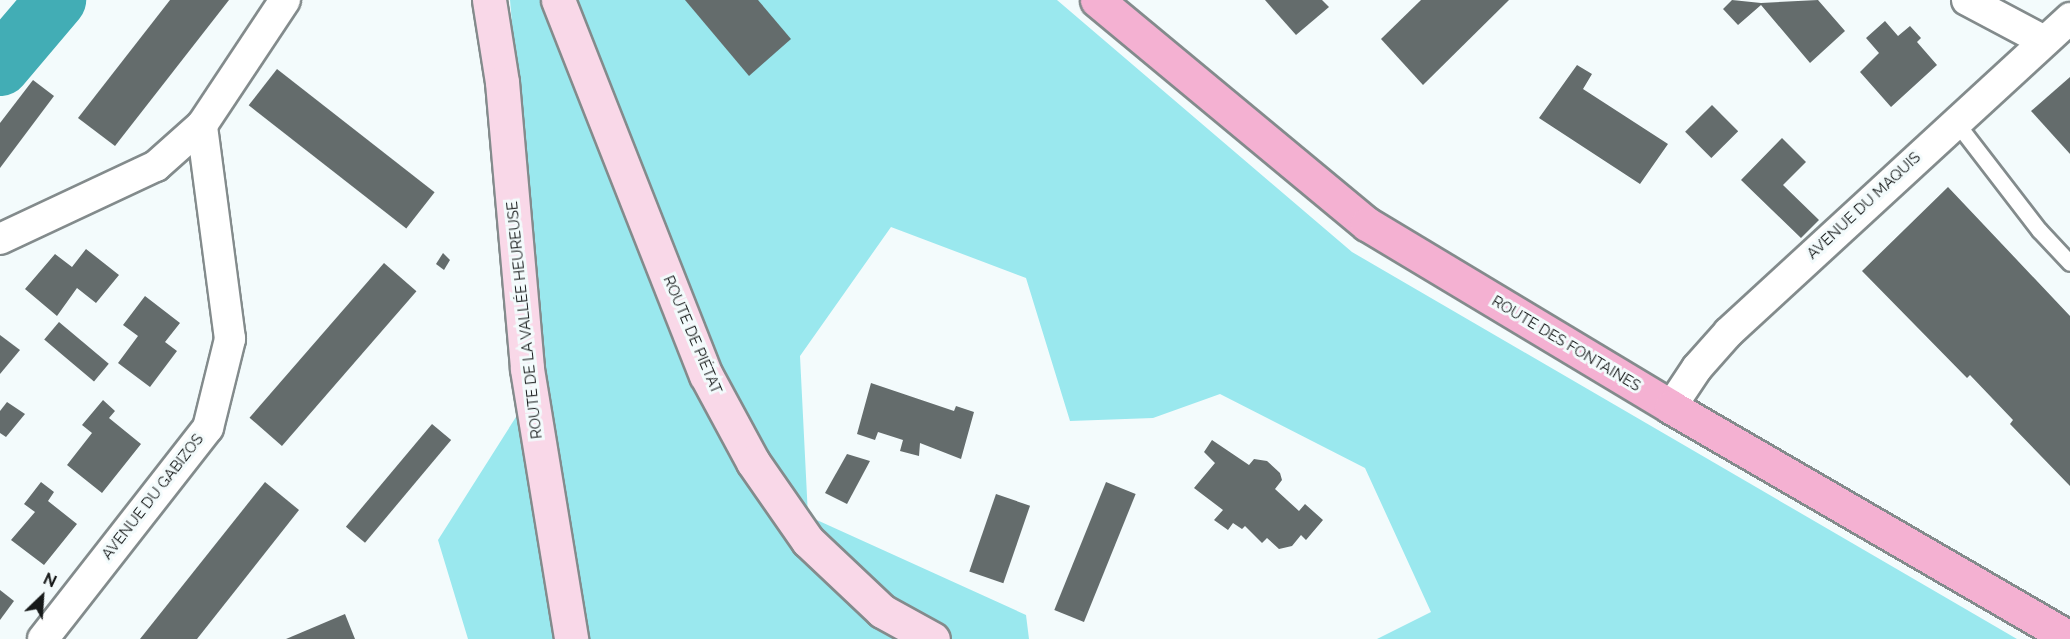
<!DOCTYPE html>
<html>
<head>
<meta charset="utf-8">
<style>
	body { margin:0 }
	#map { position:relative; width:2070px; height:639px; overflow:hidden; background:#f3fbfc; font-family:Raleway,sans-serif }
	div>[style] { position:absolute }
	[style*='--x'] { left:calc(var(--x)*1px); top:calc(var(--y)*1px); width:calc(var(--w)*1px); rotate:calc(var(--a)*1deg) }
	.green>* { inset:0; background:#9ae8ee }
	.river>* { height:60px; margin:-30px; padding:0 30px; transform-origin:30px; border-radius:30px; background:#42adb5 }
	.building>* { inset:0; background:#646c6c; transform-origin:0 0 }
	.roads { filter:drop-shadow(2px 0 #838b8c) drop-shadow(-2px 0 #838b8c) drop-shadow(0 2px #838b8c) drop-shadow(0 -2px #838b8c) }
	.lane>* { height:15px; margin:-7.5px; padding:0 7.5px; transform-origin:7.5px; border-radius:7.5px; background:#fff }
	.street>* { height:30px; margin:-15px; padding:0 15px; transform-origin:15px; border-radius:15px; background:#fff }
	.secondary>* { height:33px; margin:-16.5px; padding:0 16.5px; transform-origin:16.5px; border-radius:16.5px; background:#f9d8e8 }
	.primary>* { height:33px; margin:-16.5px; padding:0 16.5px; transform-origin:16.5px; border-radius:16.5px; background:#f4b1d2 }
	span { translate:-50% -50%; white-space:nowrap; text-align:center; line-height:1.15; -webkit-text-stroke:6px #f3fbfc; paint-order:stroke }
	.street-label { font-size:15px; color:#161919 }
	.north { position:absolute; left:12px; top:567px; width:60px; height:60px; -webkit-text-stroke:4px #f3fbfc; paint-order:stroke; rotate:25deg; font-size:16px; font-weight:700; line-height:24px; text-align:center; color:#161919 }
	.north::after { content:''; display:block; margin:auto; width:21px; height:27px; background:#161919; clip-path:polygon(50% 0,100% 100%,50% 72%,0 100%) }
</style>
</head>
<body>
<div id="map">
	<div class="green">
		<div style="clip-path:polygon(510px 0,1057px 0,1352px 252px,2017px 639px,1377px 639px,1431px 612px,1365px 468px,1220px 394px,1153px 418px,1070px 421px,1026px 278px,891px 227px,800px 356px,808px 516px,1026px 615px,1029px 639px,468px 639px,438px 540px,542px 376px)"></div>
	</div>
	<div class="river">
		<div style="--x:0;--y:66;--w:87;--a:-49.7"></div>
	</div>
	<div class="building">
		<div style="clip-path:polygon(170px 0,229px 0,115px 146px,78px 118px)"></div>
		<div style="clip-path:polygon(685px 0,758px 0,791px 39px,749px 76px)"></div>
		<div style="clip-path:polygon(1265px 0,1322px 0,1329px 7px,1296px 35px)"></div>
		<div style="clip-path:polygon(1421px 0,1509px 0,1423px 85px,1381px 39px)"></div>
		<div style="clip-path:polygon(1732px 0,1761px 3px,1818px 0,1845px 31px,1810px 63px,1761px 5px,1738px 25px,1723px 9px)"></div>
		<div style="clip-path:polygon(1885px 21px,1898px 36px,1910px 26px,1921px 38px,1917px 42px,1937px 65px,1891px 107px,1860px 72px,1879px 53px,1866px 38px)"></div>
		<div style="clip-path:polygon(1577px 65px,1592px 74px,1583px 89px,1668px 144px,1640px 184px,1539px 118px)"></div>
		<div style="left:277px;top:69px;width:200px;height:46px;rotate:38deg"></div>
		<div style="clip-path:polygon(2070px 77px,2070px 154px,2031px 111px)"></div>
		<div style="clip-path:polygon(33px 80px,54px 96px,0 168px,0 123px)"></div>
		<div style="left:1712px;top:105px;width:37px;height:38px;rotate:45deg"></div>
		<div style="clip-path:polygon(1782px 138px,1806px 162px,1783px 185px,1819px 220px,1801px 238px,1741px 180px)"></div>
		<div style="clip-path:polygon(1948px 187px,2070px 316px,2070px 486px,2010px 424px,2013px 420px,1970px 375px,1967px 378px,1862px 271px)"></div>
		<div style="clip-path:polygon(86px 249px,119px 275px,96px 303px,77px 288px,57px 316px,25px 289px,55px 254px,72px 267px)"></div>
		<div style="clip-path:polygon(443px 253px,450px 260px,444px 270px,436px 264px)"></div>
		<div style="left:384px;top:263px;width:43px;height:205px;rotate:41deg"></div>
		<div style="clip-path:polygon(145px 296px,180px 323px,165px 342px,177px 351px,150px 387px,118px 363px,138px 336px,123px 325px)"></div>
		<div style="left:59px;top:322px;width:65px;height:23px;rotate:40deg"></div>
		<div style="clip-path:polygon(0 335px,20px 350px,0 374px)"></div>
		<div style="clip-path:polygon(871px 383px,954px 411px,956px 406px,974px 412px,961px 459px,920px 443px,919px 456px,900px 451px,903px 440px,878px 432px,875px 440px,857px 434px)"></div>
		<div style="clip-path:polygon(103px 400px,115px 411px,109px 418px,141px 444px,102px 493px,67px 465px,92px 433px,82px 425px)"></div>
		<div style="clip-path:polygon(7px 402px,25px 414px,6px 437px,0 433px,0 411px)"></div>
		<div style="left:432px;top:424px;width:25px;height:134px;rotate:40deg"></div>
		<div style="clip-path:polygon(1212px 440px,1249px 465px,1254px 459px,1267px 461px,1280px 473px,1282px 480px,1275px 489px,1299px 511px,1305px 504px,1323px 520px,1306px 540px,1301px 535px,1292px 546px,1279px 549px,1267px 538px,1262px 543px,1245px 526px,1242px 529px,1233px 523px,1228px 530px,1214px 520px,1223px 510px,1194px 488px,1215px 463px,1204px 452px)"></div>
		<div style="clip-path:polygon(847px 454px,870px 461px,847px 504px,825px 493px)"></div>
		<div style="clip-path:polygon(41px 482px,54px 492px,48px 501px,77px 524px,44px 565px,11px 540px,35px 512px,24px 504px)"></div>
		<div style="clip-path:polygon(265px 482px,299px 510px,197px 639px,140px 639px)"></div>
		<div style="left:1106px;top:482px;width:32px;height:138px;rotate:22deg"></div>
		<div style="left:996px;top:494px;width:36px;height:82px;rotate:19deg"></div>
		<div style="clip-path:polygon(0 590px,14px 601px,0 620px)"></div>
		<div style="clip-path:polygon(345px 614px,355px 639px,286px 639px)"></div>
	</div>
	<div class="roads">
		<div class="lane">
			<div style="--x:1955;--y:121;--w:138;--a:52.4"></div>
			<div style="--x:2039;--y:230;--w:45;--a:46.8"></div>
		</div>
		<div class="street">
			<div style="--x:1967;--y:0;--w:87;--a:28"></div>
			<div style="--x:0;--y:239;--w:172;--a:-25.1"></div>
			<div style="--x:156;--y:166;--w:62;--a:-41.7"></div>
			<div style="--x:202;--y:125;--w:150;--a:-56.4"></div>
			<div style="--x:1671;--y:407;--w:47;--a:-56.3"></div>
			<div style="--x:1697;--y:368;--w:48;--a:-48.4"></div>
			<div style="--x:1729;--y:332;--w:464;--a:-42.6"></div>
			<div style="--x:43;--y:639;--w:268;--a:-52"></div>
			<div style="--x:208;--y:428;--w:92;--a:-76.1"></div>
			<div style="--x:230;--y:339;--w:216;--a:-97.5"></div>
		</div>
		<div class="secondary">
			<div style="--x:489;--y:0;--w:83;--a:81"></div>
			<div style="--x:502;--y:82;--w:288;--a:85"></div>
			<div style="--x:527;--y:369;--w:274;--a:80.7"></div>
			<div style="--x:558;--y:0;--w:403;--a:68.5"></div>
			<div style="--x:706;--y:375;--w:99;--a:61.6"></div>
			<div style="--x:753;--y:462;--w:96;--a:55.2"></div>
			<div style="--x:808;--y:541;--w:102;--a:43.4"></div>
			<div style="--x:882;--y:611;--w:58;--a:28.8"></div>
		</div>
		<div class="primary">
			<div style="--x:1097;--y:0;--w:351;--a:39.7"></div>
			<div style="--x:1367;--y:224;--w:355;--a:31"></div>
			<div style="--x:1671;--y:407;--w:461;--a:30.1"></div>
		</div>
	</div>
	<div class="street-label">
		<span style="left:1864px;top:206px;rotate:-43deg">AVENUE DU MAQUIS</span>
		<span style="left:525px;top:320px;rotate:-96deg">ROUTE DE LA VALLÉE HEUREUSE</span>
		<span style="left:692px;top:335px;rotate:67deg">ROUTE DE PIÉTAT</span>
		<span style="left:1566px;top:344px;rotate:31deg">ROUTE DES FONTAINES</span>
		<span style="left:153px;top:497px;rotate:-52deg">AVENUE DU GABIZOS</span>
	</div>
	<div class="north">N</div>
</div>
</body>
</html>
